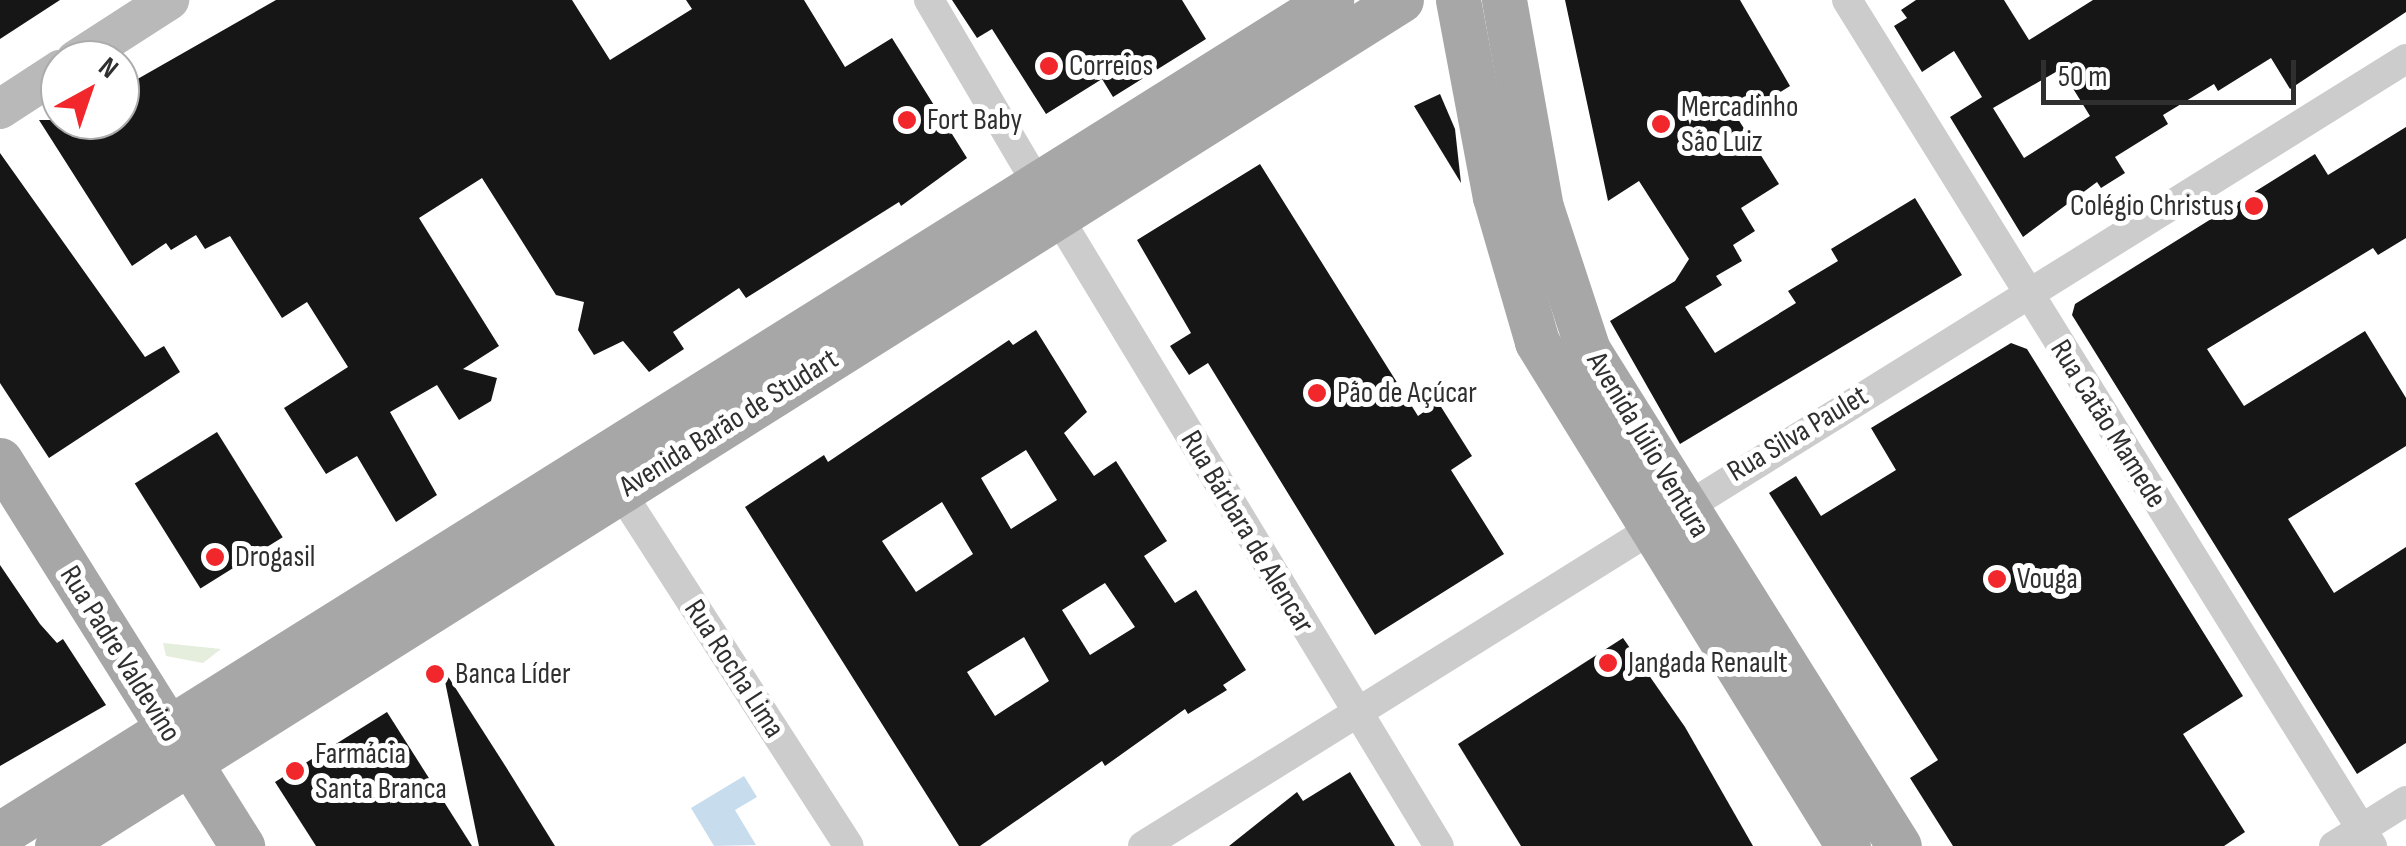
<!DOCTYPE html>
<html>
<head>
<meta charset="utf-8">
<style>
	body { margin:0 }
	#map { position:relative; width:2406px; height:846px; overflow:hidden; background:#fff; font-family:"Sofia Sans Condensed",sans-serif }
	div>[style] { position:absolute }
	[style*='--x'] { left:calc(var(--x)*1px); top:calc(var(--y)*1px); width:calc(var(--w)*1px); rotate:calc(var(--a)*1deg) }
	.green>* { inset:0; background:#e5eddc }
	.water>* { inset:0; background:#c7ddee }
	.building>* { inset:0; background:#161616; transform-origin:0 0 }
	.street>* { height:30px; margin:-15px; padding:0 15px; transform-origin:15px; border-radius:15px; background:#ccc }
	.secondary>* { height:40px; margin:-20px; padding:0 20px; transform-origin:20px; border-radius:20px; background:#b9b9b9 }
	.primary>* { height:45px; margin:-22.5px; padding:0 22.5px; transform-origin:22.5px; border-radius:22.5px; background:#a7a7a7 }
	.dots>* { width:28px; height:28px; translate:-50% -50%; box-sizing:border-box; border:5px solid #fff; border-radius:50% }
	span { translate:-50% -50%; white-space:nowrap; text-align:center; line-height:1.15; -webkit-text-stroke:10px #fff; paint-order:stroke }
	.poi-label { font-size:30px; color:#2f2f2f }
	.left { translate:0 -50%; text-align:left }
	.right { translate:-100% -50%; text-align:right }
	.street-label { font-size:30px; color:#2f2f2f }
	.north { position:absolute; left:40px; top:40px; width:100px; height:100px; box-sizing:border-box; background:#fff; border:2px solid #acacac; border-radius:50%; rotate:40deg; font-size:28px; font-weight:700; line-height:40px; text-align:center; color:#2f2f2f }
	.north::after { content:''; display:block; margin:auto; width:35px; height:45px; background:#f1272c; clip-path:polygon(50% 0,100% 100%,50% 72%,0 100%) }
	.scale { position:absolute; left:2041px; top:60px; width:255px; height:45px; box-sizing:border-box; border:5px solid #2f2f2f; border-top:0; padding-left:12px; font-size:30px; line-height:35px; white-space:nowrap; color:#2f2f2f; -webkit-text-stroke:8px #fff; paint-order:stroke }
</style>
</head>
<body>
<div id="map">
	<div class="green">
		<div style="clip-path:polygon(163px 643px,221px 649px,203px 663px,166px 656px)"></div>
	</div>
	<div class="water">
		<div style="clip-path:polygon(744px 776px,757px 797px,735px 810px,756px 845px,714px 846px,691px 808px)"></div>
	</div>
	<div class="building">
		<div style="clip-path:polygon(0 0,60px 0,0 39px)"></div>
		<div style="clip-path:polygon(276px 0,572px 0,610px 60px,692px 9px,686px 0,804px 0,845px 67px,892px 38px,967px 158px,901px 206px,899px 202px,746px 298px,739px 288px,673px 332px,684px 349px,649px 372px,623px 341px,594px 355px,578px 330px,584px 302px,556px 295px,482px 178px,419px 218px,499px 346px,463px 369px,497px 378px,491px 401px,459px 420px,437px 385px,390px 412px,437px 495px,396px 522px,357px 456px,326px 474px,284px 408px,348px 367px,307px 302px,282px 318px,230px 236px,205px 249px,196px 235px,171px 250px,166px 243px,132px 266px,39px 120px,120px 120px,120px 89px)"></div>
		<div style="clip-path:polygon(952px 0,1182px 0,1206px 39px,1113px 97px,1102px 79px,1046px 114px,992px 29px,977px 38px)"></div>
		<div style="clip-path:polygon(1565px 0,1740px 0,1790px 86px,1738px 119px,1779px 184px,1741px 208px,1755px 231px,1733px 245px,1742px 261px,1716px 276px,1722px 285px,1685px 307px,1715px 353px,1796px 303px,1788px 291px,1838px 261px,1831px 249px,1915px 198px,1962px 275px,1680px 444px,1610px 321px,1675px 281px,1689px 259px,1639px 181px,1608px 201px)"></div>
		<div style="clip-path:polygon(evenodd,1916px 0,2004px 0,2029px 40px,2093px 0,2406px 0,2406px 12px,2290px 89px,2271px 58px,2218px 91px,2214px 84px,2163px 115px,2168px 124px,2115px 157px,2125px 173px,2101px 188px,2097px 182px,2023px 237px,1950px 117px,1982px 97px,1954px 51px,1922px 72px,1894px 26px,1907px 18px,1901px 10px,1916px 0,2061px 69px,2090px 116px,2024px 158px,1993px 108px,2061px 69px)"></div>
		<div style="clip-path:polygon(1440px 94px,1455px 129px,1461px 183px,1414px 106px)"></div>
		<div style="clip-path:polygon(2406px 127px,2406px 238px,2378px 255px,2373px 248px,2207px 349px,2244px 406px,2365px 331px,2406px 398px,2406px 446px,2288px 519px,2334px 593px,2406px 547px,2406px 743px,2357px 774px,2072px 315px,2075px 304px,2315px 154px,2328px 175px)"></div>
		<div style="clip-path:polygon(0 153px,145px 357px,164px 346px,180px 372px,49px 458px,0 383px)"></div>
		<div style="clip-path:polygon(1260px 164px,1418px 416px,1438px 402px,1472px 456px,1451px 470px,1504px 554px,1375px 635px,1208px 363px,1189px 375px,1170px 346px,1191px 333px,1137px 240px)"></div>
		<div style="clip-path:polygon(evenodd,1036px 330px,1087px 412px,1064px 433px,1094px 476px,1116px 461px,1167px 541px,1144px 556px,1175px 603px,1196px 590px,1246px 670px,1223px 685px,1227px 690px,1188px 714px,1185px 709px,1105px 766px,1102px 761px,980px 846px,959px 846px,745px 507px,824px 455px,828px 462px,1009px 340px,1013px 345px,1036px 330px,1026px 450px,1057px 500px,1011px 529px,981px 478px,1026px 450px,1036px 330px,942px 502px,973px 554px,916px 592px,882px 541px,942px 502px,1036px 330px,1105px 583px,1135px 627px,1090px 655px,1062px 610px,1105px 583px,1036px 330px,1024px 637px,1049px 681px,995px 716px,967px 672px,1024px 637px)"></div>
		<div style="clip-path:polygon(2011px 343px,2027px 349px,2243px 696px,2183px 734px,2245px 832px,2224px 846px,1953px 846px,1910px 778px,1938px 760px,1769px 493px,1796px 476px,1821px 516px,1896px 470px,1871px 428px)"></div>
		<div style="left:217px;top:432px;width:124px;height:97px;rotate:58deg"></div>
		<div style="clip-path:polygon(0 565px,40px 624px,57px 643px,63px 639px,106px 705px,0 766px)"></div>
		<div style="clip-path:polygon(1623px 638px,1685px 727px,1753px 846px,1521px 846px,1458px 744px)"></div>
		<div style="clip-path:polygon(442px 667px,506px 767px,555px 846px,479px 846px)"></div>
		<div style="clip-path:polygon(387px 712px,472px 846px,316px 846px,275px 782px)"></div>
		<div style="clip-path:polygon(1350px 772px,1395px 846px,1229px 846px,1297px 792px,1303px 801px)"></div>
	</div>
	<div class="street">
		<div style="--x:929;--y:0;--w:212;--a:59.5"></div>
		<div style="--x:1847;--y:0;--w:996;--a:58.18"></div>
		<div style="--x:1058;--y:217;--w:735;--a:58.8"></div>
		<div style="--x:620;--y:491;--w:422;--a:57.2"></div>
		<div style="--x:1143;--y:846;--w:1488;--a:-31.93"></div>
		<div style="--x:2334;--y:846;--w:85;--a:-32"></div>
	</div>
	<div class="secondary">
		<div style="--x:76;--y:60;--w:111;--a:-32.8"></div>
		<div style="--x:0;--y:109;--w:72;--a:-33"></div>
	</div>
	<div class="primary">
		<div style="--x:1458;--y:0;--w:200;--a:79.4"></div>
		<div style="--x:1495;--y:197;--w:151;--a:73.8"></div>
		<div style="--x:1537;--y:342;--w:592;--a:58.32"></div>
		<div style="--x:1504;--y:0;--w:210;--a:79.9"></div>
		<div style="--x:1541;--y:207;--w:151;--a:71.8"></div>
		<div style="--x:1588;--y:350;--w:585;--a:57.91"></div>
		<div style="--x:0;--y:460;--w:456;--a:57.9"></div>
		<div style="--x:0;--y:834;--w:1571;--a:-32.07"></div>
		<div style="--x:57;--y:846;--w:1588;--a:-32.19"></div>
	</div>
	<div class="dots">
		<div style="left:1049px;top:66px;background:#f1272c"></div>
		<div style="left:907px;top:120px;background:#f1272c"></div>
		<div style="left:1661px;top:124px;background:#f1272c"></div>
		<div style="left:2254px;top:206px;background:#f1272c"></div>
		<div style="left:1317px;top:393px;background:#f1272c"></div>
		<div style="left:215px;top:557px;background:#f1272c"></div>
		<div style="left:1997px;top:579px;background:#f1272c"></div>
		<div style="left:1608px;top:663px;background:#f1272c"></div>
		<div style="left:435px;top:674px;background:#f1272c"></div>
		<div style="left:295px;top:771px;background:#f1272c"></div>
	</div>
	<div class="poi-label">
		<span class="left" style="left:1069px;top:66px">Correios</span>
		<span class="left" style="left:1681px;top:124px">Mercadinho<br>São Luiz</span>
		<span class="left" style="left:927px;top:120px">Fort Baby</span>
		<span class="right" style="left:2234px;top:206px">Colégio Christus</span>
		<span class="left" style="left:1337px;top:393px">Pão de Açúcar</span>
		<span class="left" style="left:235px;top:557px">Drogasil</span>
		<span class="left" style="left:2017px;top:579px">Vouga</span>
		<span class="left" style="left:1628px;top:663px">Jangada Renault</span>
		<span class="left" style="left:455px;top:674px">Banca Líder</span>
		<span class="left" style="left:315px;top:771px">Farmácia<br>Santa Branca</span>
	</div>
	<div class="street-label">
		<span style="left:729px;top:423px;rotate:-32deg">Avenida Barão de Studart</span>
		<span style="left:2108px;top:424px;rotate:58deg">Rua Catão Mamede</span>
		<span style="left:1798px;top:434px;rotate:-31deg">Rua Silva Paulet</span>
		<span style="left:1648px;top:445px;rotate:59deg">Avenida Júlio Ventura</span>
		<span style="left:1247px;top:532px;rotate:59deg">Rua Bárbara de Alencar</span>
		<span style="left:120px;top:654px;rotate:58deg">Rua Padre Valdevino</span>
		<span style="left:734px;top:669px;rotate:57deg">Rua Rocha Lima</span>
	</div>
	<div class="north">N</div>
	<div class="scale">50 m</div>
</div>
</body>
</html>
